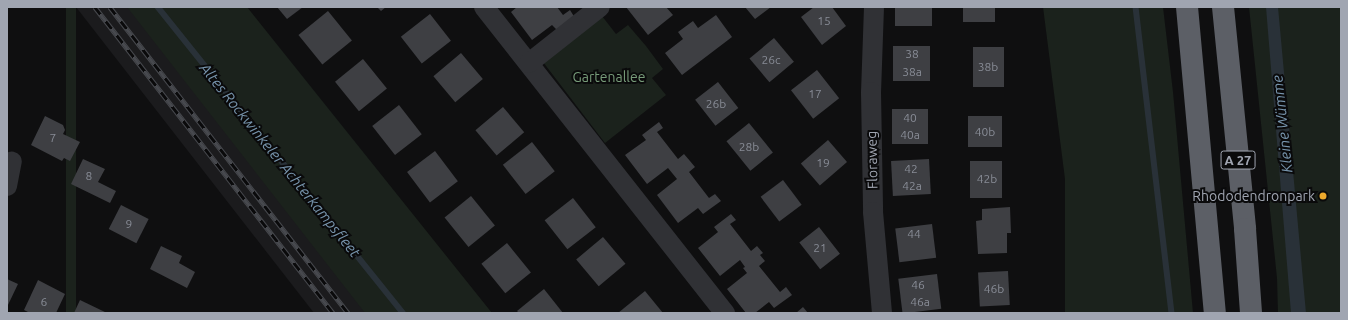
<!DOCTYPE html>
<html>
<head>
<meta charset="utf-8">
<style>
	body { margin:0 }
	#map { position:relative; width:1348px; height:320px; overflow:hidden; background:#0f0f10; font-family:Ubuntu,sans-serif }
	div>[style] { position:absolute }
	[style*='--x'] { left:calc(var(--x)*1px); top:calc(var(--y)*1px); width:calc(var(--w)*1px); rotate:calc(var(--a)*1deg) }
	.built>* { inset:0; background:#1b1b1d }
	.green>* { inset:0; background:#1b221c; transform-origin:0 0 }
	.water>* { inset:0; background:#293138 }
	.stream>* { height:5.5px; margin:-2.75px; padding:0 2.75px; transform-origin:2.75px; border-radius:2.75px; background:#293138 }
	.building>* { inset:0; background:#3e3f43; transform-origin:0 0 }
	.street>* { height:20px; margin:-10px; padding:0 10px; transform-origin:10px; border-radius:10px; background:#303135 }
	.highway>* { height:22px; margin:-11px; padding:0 11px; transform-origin:11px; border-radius:11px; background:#5c5f66 }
	.rail>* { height:4.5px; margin-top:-2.25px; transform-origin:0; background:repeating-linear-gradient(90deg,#0a0a0b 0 9px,#47494e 0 18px); box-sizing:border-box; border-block:1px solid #47494e }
	.dots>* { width:11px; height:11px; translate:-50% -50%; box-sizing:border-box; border:2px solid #0a0a0b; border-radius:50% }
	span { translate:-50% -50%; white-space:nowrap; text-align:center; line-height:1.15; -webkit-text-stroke:4px #0a0a0b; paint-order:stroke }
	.number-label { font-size:12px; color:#888c96 }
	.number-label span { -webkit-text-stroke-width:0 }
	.shield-label span { padding:1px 3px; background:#0a0a0b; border:1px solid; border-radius:3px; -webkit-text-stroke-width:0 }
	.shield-label { font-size:13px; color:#a0a5b1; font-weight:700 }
	.park-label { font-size:14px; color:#779b79 }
	.street-label { font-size:14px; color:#a0a5b1 }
	.poi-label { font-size:14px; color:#a0a5b1 }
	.right { translate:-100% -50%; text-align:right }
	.water-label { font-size:15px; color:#7794ac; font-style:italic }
	.frame { position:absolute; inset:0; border:8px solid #a0a5b1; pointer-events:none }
</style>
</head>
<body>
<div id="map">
	<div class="built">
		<div style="clip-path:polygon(76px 7px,129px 7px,366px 313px,314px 313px)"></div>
	</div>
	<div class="green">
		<div style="left:66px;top:7px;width:10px;height:388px"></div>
		<div style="clip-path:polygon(127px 7px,247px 7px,492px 313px,365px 313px)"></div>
		<div style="clip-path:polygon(1043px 7px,1163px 7px,1173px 92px,1193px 313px,1065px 313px,1065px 179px)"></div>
		<div style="clip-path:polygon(1249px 7px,1341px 7px,1341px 313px,1278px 313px,1277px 278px)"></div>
		<div style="clip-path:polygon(602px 16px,616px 34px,628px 25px,646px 46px,663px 69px,652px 78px,666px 95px,605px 143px,543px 62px)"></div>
	</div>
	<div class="water">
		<div style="clip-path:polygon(1266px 7px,1278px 7px,1306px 313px,1291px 313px)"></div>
	</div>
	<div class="stream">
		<div style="--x:158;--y:7;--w:392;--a:51.3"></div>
		<div style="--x:1136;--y:7;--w:308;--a:83.3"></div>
	</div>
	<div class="building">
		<div style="clip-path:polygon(277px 7px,303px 7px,287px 19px)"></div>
		<div style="clip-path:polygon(377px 7px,386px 7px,381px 11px)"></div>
		<div style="clip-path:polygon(517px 7px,557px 7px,563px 15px,570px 10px,575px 18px,558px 31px,552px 25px,532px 40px,511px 12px)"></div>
		<div style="clip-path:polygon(626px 7px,666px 7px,673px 15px,648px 35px)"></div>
		<div style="clip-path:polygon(745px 7px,771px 7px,755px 19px)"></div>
		<div style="clip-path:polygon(814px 7px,832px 7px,846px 26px,822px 45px,801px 17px)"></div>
		<div style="left:895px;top:7px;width:37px;height:19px"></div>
		<div style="left:963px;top:7px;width:32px;height:15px"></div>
		<div style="left:328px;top:11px;width:38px;height:38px;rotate:51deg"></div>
		<div style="left:430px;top:14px;width:34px;height:37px;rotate:52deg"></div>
		<div style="clip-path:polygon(716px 15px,732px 37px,682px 75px,665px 53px,683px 39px,678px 32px,693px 21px,698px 28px)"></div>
		<div style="left:774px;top:38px;width:31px;height:32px;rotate:50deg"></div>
		<div style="left:893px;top:46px;width:37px;height:35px"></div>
		<div style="left:973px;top:47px;width:31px;height:40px"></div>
		<div style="left:461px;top:53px;width:34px;height:36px;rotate:50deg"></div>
		<div style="left:363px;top:59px;width:38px;height:36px;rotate:51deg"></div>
		<div style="left:817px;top:70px;width:36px;height:33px;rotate:52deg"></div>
		<div style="left:718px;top:82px;width:33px;height:29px;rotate:52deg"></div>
		<div style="left:399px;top:105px;width:37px;height:34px;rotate:52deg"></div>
		<div style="left:503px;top:107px;width:33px;height:36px;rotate:50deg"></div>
		<div style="left:892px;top:109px;width:36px;height:35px"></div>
		<div style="clip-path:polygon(45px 116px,63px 125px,65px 130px,63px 134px,80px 142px,70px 161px,64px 158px,62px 161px,31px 145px)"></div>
		<div style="left:968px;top:116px;width:34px;height:31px"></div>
		<div style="clip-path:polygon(659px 122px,663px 128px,657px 132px,678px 159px,684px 154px,690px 161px,695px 167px,689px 172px,709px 198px,715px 194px,721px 201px,703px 214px,698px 208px,678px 223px,657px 195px,677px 179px,668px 168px,647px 184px,625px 155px,646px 140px,642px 135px)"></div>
		<div style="left:749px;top:123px;width:38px;height:29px;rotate:51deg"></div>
		<div style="left:828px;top:140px;width:29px;height:36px;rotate:49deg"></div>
		<div style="left:532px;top:142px;width:37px;height:37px;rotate:52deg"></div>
		<div style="left:435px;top:151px;width:38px;height:35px;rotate:53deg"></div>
		<div style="clip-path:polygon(83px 159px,105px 169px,98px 182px,116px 191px,110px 203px,71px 184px)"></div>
		<div style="left:929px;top:159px;width:35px;height:38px;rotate:87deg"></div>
		<div style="left:970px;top:161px;width:32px;height:37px"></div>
		<div style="left:783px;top:180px;width:31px;height:28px;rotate:53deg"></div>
		<div style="left:471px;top:196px;width:38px;height:34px;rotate:51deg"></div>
		<div style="left:573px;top:198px;width:37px;height:36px;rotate:52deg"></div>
		<div style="left:121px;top:205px;width:31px;height:27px;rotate:27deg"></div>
		<div style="clip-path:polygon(1010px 207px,1011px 233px,1007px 233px,1007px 253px,978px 254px,976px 221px,982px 220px,982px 209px)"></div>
		<div style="clip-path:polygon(731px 214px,736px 220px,730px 224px,751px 251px,757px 246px,763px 253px,760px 255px,765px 261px,759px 266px,780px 292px,786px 287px,792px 295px,774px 308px,769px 302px,755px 313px,746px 313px,727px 289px,747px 273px,743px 268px,745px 267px,740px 260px,720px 276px,698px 248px,718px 232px,714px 227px)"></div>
		<div style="left:932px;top:224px;width:34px;height:37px;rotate:83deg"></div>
		<div style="left:819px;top:227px;width:34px;height:25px;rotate:52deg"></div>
		<div style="left:603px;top:237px;width:35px;height:35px;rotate:50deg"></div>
		<div style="left:507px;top:243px;width:38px;height:33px;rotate:51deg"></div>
		<div style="clip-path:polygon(161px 246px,182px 256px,179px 263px,195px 272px,187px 288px,150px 269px)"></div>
		<div style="left:1008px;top:271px;width:34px;height:30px;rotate:87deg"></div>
		<div style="left:937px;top:274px;width:35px;height:39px;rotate:83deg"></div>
		<div style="clip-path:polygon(7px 279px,18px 284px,7px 307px)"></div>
		<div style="clip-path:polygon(38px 280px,65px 294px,56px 313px,30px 313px,24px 310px)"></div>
		<div style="clip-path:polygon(544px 289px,563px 313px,519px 313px,517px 311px)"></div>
		<div style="clip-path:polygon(645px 291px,663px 313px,618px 313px)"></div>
		<div style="clip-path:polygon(80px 300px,107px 313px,74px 313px)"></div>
		<div style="clip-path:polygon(803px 307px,808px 313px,796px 313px)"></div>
	</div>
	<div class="street">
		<div style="--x:484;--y:7;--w:390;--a:51.8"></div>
		<div style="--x:874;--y:7;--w:85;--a:92"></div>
		<div style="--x:871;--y:92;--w:120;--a:89"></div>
		<div style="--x:873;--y:212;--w:101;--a:84.9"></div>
		<div style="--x:529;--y:63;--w:90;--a:-38.3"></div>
		<div style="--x:7;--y:186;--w:25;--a:-79"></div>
	</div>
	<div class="highway">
		<div style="--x:1187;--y:7;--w:307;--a:84.8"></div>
		<div style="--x:1223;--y:7;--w:223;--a:84.3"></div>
		<div style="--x:1245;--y:229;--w:84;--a:85.9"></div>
	</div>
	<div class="rail">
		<div style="--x:95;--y:7;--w:388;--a:52.1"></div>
		<div style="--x:110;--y:7;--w:388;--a:52.1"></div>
	</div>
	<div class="dots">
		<div style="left:1323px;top:196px;background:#eba82c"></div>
	</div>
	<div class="number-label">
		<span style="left:824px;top:21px">15</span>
		<span style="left:912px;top:54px">38</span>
		<span style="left:771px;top:60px">26c</span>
		<span style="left:988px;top:67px">38b</span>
		<span style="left:912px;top:72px">38a</span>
		<span style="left:815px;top:94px">17</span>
		<span style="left:716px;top:104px">26b</span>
		<span style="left:910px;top:118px">40</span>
		<span style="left:985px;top:132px">40b</span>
		<span style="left:910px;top:135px">40a</span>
		<span style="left:53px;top:138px">7</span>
		<span style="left:749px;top:147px">28b</span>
		<span style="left:823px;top:163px">19</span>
		<span style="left:911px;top:169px">42</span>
		<span style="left:89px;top:176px">8</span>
		<span style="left:987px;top:179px">42b</span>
		<span style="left:912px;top:186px">42a</span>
		<span style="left:129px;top:224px">9</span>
		<span style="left:914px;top:234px">44</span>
		<span style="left:820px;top:248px">21</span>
		<span style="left:918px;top:285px">46</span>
		<span style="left:994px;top:289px">46b</span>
		<span style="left:44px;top:302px">6</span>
		<span style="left:920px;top:302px">46a</span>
	</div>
	<div class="shield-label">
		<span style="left:1238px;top:160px">A 27</span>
	</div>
	<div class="park-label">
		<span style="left:609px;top:77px">Gartenallee</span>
	</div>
	<div class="street-label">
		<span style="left:872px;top:160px;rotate:-91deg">Floraweg</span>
	</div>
	<div class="poi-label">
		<span class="right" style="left:1315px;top:196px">Rhododendronpark</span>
	</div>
	<div class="water-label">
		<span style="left:1282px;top:124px;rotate:-96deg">Kleine Wümme</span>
		<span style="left:280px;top:160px;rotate:51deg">Altes Rockwinkeler Achterkampsfleet</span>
	</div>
	<div class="frame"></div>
</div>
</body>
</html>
